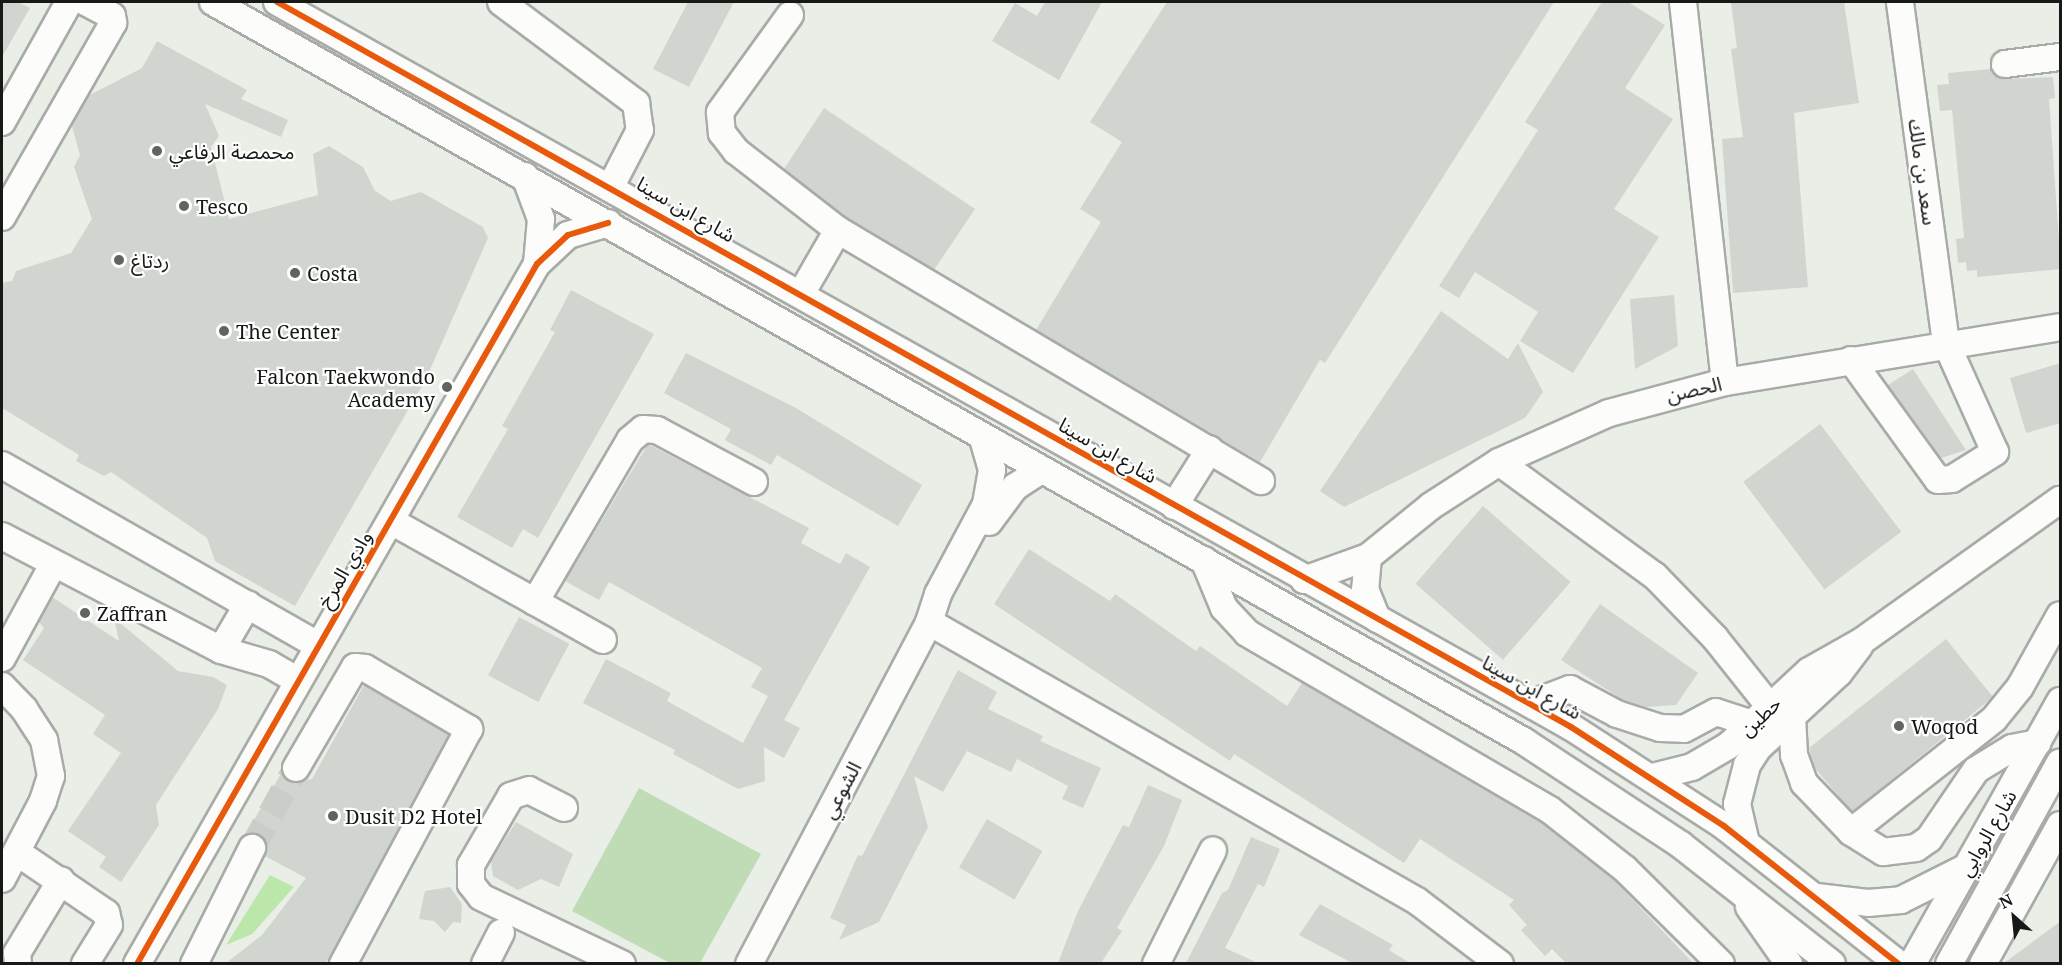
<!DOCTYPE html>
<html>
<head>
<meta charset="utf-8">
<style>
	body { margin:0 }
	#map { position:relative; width:2062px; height:965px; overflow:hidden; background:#e9eee7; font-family:"Noto Serif","Noto Sans Arabic",serif }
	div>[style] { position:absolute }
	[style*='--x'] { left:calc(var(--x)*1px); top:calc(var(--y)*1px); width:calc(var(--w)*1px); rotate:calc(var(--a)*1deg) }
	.green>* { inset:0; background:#c0dcb6 }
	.water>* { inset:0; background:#bce7aa }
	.building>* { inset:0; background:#d1d5d0; transform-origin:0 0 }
	.minor-tunnel>* { height:26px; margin-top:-13px; transform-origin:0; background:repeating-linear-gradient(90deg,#c9cec8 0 26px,transparent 0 39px) }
	.roads { filter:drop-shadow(2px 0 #a8aba7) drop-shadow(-2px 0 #a8aba7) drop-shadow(0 2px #a8aba7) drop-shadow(0 -2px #a8aba7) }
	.minor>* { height:26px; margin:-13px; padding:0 13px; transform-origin:13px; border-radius:13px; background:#fcfcfb }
	.cycleway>* { height:6px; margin:-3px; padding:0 3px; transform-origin:3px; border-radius:3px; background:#e8590c }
	.dots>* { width:16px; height:16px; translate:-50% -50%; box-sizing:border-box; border:3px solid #fff; border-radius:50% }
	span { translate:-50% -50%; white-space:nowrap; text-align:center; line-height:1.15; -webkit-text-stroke:4.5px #fff; paint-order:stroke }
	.poi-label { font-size:20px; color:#161915 }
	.left { translate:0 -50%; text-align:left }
	.right { translate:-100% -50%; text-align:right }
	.street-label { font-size:20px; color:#161915 }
	.frame { position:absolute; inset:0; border:3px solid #161915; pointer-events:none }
	.north { position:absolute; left:1984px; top:887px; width:60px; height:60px; -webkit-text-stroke:4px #fff; paint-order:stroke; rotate:333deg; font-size:16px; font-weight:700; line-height:24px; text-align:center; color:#161915 }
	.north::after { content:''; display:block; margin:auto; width:21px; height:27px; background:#161915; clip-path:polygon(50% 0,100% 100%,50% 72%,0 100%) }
</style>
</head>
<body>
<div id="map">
	<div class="green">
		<div style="clip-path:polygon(639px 788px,761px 854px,700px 963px,670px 963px,572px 911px)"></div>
	</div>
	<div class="water">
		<div style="clip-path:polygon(270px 875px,294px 887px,252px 934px,226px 945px)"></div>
	</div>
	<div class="building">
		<div style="clip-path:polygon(2px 2px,18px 2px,30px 8px,2px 57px)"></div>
		<div style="clip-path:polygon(688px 2px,734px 2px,689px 87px,653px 69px)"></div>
		<div style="clip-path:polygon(1045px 2px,1102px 2px,1059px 80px,992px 41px,1015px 3px,1037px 16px)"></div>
		<div style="clip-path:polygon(1167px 2px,1554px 2px,1325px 363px,1320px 360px,1260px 462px,1036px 330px,1101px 222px,1080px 209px,1122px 142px,1090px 122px)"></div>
		<div style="clip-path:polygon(1602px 2px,1628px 2px,1665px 25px,1625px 88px,1673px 119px,1614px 209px,1659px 237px,1573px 373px,1520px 341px,1538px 312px,1475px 272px,1459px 298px,1439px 286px,1538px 130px,1525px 122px)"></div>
		<div style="clip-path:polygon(1731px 2px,1844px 2px,1859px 103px,1794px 113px,1808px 287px,1733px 293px,1722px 139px,1743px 137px,1731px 49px,1737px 48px)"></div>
		<div style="clip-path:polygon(157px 41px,247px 90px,241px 99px,288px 120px,281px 137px,205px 104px,219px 136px,211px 147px,229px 219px,318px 195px,313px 154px,329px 146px,363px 167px,375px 191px,391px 201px,421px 192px,483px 227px,488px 238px,426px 379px,295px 606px,215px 561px,207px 538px,111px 472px,104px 476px,76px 461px,79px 455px,2px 408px,2px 283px,12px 281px,16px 271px,71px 253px,92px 219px,74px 167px,80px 155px,72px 126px,88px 96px,142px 68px)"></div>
		<div style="clip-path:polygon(1991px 69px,2006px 79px,2053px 77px,2055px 98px,2049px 99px,2061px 269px,1977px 277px,1977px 270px,1967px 271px,1966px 262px,1958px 263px,1956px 239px,1964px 238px,1952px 110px,1940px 111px,1937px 85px,1949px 84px,1948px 73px)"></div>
		<div style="clip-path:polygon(824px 108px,975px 209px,934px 270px,846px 218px,784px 169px)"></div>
		<div style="clip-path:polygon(571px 290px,654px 334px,538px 538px,523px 529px,512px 548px,457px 517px,508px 429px,502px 426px,555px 332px,550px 330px)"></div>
		<div style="clip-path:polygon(1674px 295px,1678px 346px,1635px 369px,1630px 299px)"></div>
		<div style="clip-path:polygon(1441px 311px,1508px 359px,1518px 343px,1543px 392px,1525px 418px,1344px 507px,1320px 491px)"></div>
		<div style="clip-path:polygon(686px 353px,796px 408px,922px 485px,898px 526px,777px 455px,771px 465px,725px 440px,731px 429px,664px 393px)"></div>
		<div style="clip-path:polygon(2061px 363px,2061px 423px,2026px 433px,2010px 378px)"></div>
		<div style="clip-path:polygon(1913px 369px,1966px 450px,1941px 458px,1888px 385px)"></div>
		<div style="left:1820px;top:424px;width:135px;height:96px;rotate:53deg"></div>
		<div style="clip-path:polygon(648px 444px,809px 528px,801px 543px,840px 564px,846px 553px,870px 567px,784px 720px,800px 728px,784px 758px,764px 747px,765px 781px,738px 789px,673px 754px,675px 750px,583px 703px,606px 659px,671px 693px,667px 701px,743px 743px,768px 696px,751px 687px,762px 668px,609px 582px,599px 600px,565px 581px)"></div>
		<div style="left:1483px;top:506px;width:116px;height:103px;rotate:41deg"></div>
		<div style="clip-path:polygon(1029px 549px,1110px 601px,1115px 594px,1196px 651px,1200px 646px,1287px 706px,1302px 683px,1542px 822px,1613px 879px,1693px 963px,1566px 963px,1552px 949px,1545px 956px,1521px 930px,1527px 925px,1509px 905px,1514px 900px,1420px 839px,1404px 863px,1234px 754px,1230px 761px,994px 604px)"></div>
		<div style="clip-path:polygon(52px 597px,119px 641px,114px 618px,178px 671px,213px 677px,227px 685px,218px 709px,156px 805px,159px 825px,121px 882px,99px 867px,106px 857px,68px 831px,121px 753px,93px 734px,105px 715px,23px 660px,44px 628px,39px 622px)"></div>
		<div style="clip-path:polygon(1600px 604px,1698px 673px,1676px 705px,1645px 707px,1623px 700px,1561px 660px)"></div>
		<div style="left:519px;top:617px;width:57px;height:66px;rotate:28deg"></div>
		<div style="clip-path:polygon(1946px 639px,1993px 697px,1852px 812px,1814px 767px,1809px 748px)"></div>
		<div style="clip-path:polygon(958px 670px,997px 692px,988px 709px,1043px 736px,1040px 741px,1101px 768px,1083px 808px,1062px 799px,1068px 786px,1017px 759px,1011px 772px,967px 751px,943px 792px,914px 776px,928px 827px,879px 922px,839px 940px,846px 925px,830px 918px,858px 855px,862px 856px)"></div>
		<div style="clip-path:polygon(364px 685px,449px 735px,326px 963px,226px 963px,262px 935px,306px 878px,265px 856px,267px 847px,259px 835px,245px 835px,282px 772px,295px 783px,312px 779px)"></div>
		<div style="clip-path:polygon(1148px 785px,1182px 800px,1164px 846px,1117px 928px,1122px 931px,1101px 963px,1058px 963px,1078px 911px,1123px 825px,1129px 827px)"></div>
		<div style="left:987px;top:819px;width:64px;height:56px;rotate:30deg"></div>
		<div style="clip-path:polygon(516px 822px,573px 854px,559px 887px,541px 879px,518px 890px,493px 876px,491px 861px)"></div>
		<div style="clip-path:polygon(1251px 837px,1280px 849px,1264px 887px,1258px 884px,1225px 948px,1258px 963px,1186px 963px,1222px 893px,1228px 890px)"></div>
		<div style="clip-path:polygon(450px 887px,462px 904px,461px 923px,453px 922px,445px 932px,434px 921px,419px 919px,425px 891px)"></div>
		<div style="clip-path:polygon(1320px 904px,1393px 945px,1389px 950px,1410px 963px,1352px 963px,1299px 935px)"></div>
		<div style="clip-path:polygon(2061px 921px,2061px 963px,2004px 963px)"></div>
	</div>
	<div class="minor-tunnel">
		<div style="--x:252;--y:848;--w:91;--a:-61.2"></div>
	</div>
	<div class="roads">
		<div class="minor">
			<div style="--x:213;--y:2;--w:1506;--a:29.42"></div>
			<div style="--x:1525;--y:742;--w:187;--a:33.4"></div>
			<div style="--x:1681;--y:845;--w:192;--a:38.2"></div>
			<div style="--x:277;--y:2;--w:1483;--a:29.26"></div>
			<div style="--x:1571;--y:727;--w:182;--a:32.9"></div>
			<div style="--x:1724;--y:826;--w:223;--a:38.3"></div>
			<div style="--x:501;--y:2;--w:169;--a:36.8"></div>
			<div style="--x:636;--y:103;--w:27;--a:82"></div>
			<div style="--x:640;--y:130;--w:63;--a:117.4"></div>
			<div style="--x:1683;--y:2;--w:382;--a:83.7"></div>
			<div style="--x:790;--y:15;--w:120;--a:125.8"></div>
			<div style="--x:720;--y:112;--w:21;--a:85"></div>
			<div style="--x:722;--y:133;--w:23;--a:52"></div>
			<div style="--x:736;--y:151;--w:129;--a:37.8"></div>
			<div style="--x:838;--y:230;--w:492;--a:30.7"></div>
			<div style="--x:2005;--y:64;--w:55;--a:-7.3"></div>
			<div style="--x:2;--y:122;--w:137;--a:-60.8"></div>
			<div style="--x:525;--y:176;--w:46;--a:69.6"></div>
			<div style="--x:541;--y:219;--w:45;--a:95.1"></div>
			<div style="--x:2;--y:217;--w:224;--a:-60.2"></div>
			<div style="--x:113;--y:23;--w:7;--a:-98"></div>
			<div style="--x:112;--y:16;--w:30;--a:-152"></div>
			<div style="--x:801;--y:294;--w:74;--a:-60"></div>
			<div style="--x:1851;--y:360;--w:148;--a:54.1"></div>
			<div style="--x:1938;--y:480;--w:14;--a:-4"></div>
			<div style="--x:1952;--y:479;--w:51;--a:-32.1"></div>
			<div style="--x:1995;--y:452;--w:120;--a:-114.2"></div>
			<div style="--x:1946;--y:343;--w:344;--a:-97.7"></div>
			<div style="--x:1499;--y:462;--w:193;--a:36.2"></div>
			<div style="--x:1655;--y:576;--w:86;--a:45.9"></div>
			<div style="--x:1715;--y:638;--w:88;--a:51.4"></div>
			<div style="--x:2;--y:465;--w:364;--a:29.7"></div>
			<div style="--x:1174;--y:506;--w:67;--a:-57.7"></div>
			<div style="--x:391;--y:521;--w:243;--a:29.3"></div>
			<div style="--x:989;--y:522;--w:44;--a:-53.4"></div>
			<div style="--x:1015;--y:487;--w:30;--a:-33"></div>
			<div style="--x:2;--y:536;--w:247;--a:27.5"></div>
			<div style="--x:221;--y:650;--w:50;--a:16.3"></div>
			<div style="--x:269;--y:664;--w:32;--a:30"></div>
			<div style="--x:1368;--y:557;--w:32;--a:95"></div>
			<div style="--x:1365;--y:589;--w:32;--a:68"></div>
			<div style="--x:1204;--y:560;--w:52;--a:67.4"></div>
			<div style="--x:1224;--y:608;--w:34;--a:47"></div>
			<div style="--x:1247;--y:633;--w:351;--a:30.3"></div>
			<div style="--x:1550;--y:810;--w:95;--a:38.2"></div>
			<div style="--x:1625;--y:869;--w:135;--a:44.7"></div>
			<div style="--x:1304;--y:580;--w:68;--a:-19.8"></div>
			<div style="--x:1368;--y:557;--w:81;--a:-39"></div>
			<div style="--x:1431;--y:506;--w:81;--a:-32.9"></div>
			<div style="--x:1499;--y:462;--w:120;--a:-24"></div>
			<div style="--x:1609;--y:413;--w:120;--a:-15"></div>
			<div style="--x:1725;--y:382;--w:339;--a:-9.3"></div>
			<div style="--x:535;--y:602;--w:188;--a:-59.6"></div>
			<div style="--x:630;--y:440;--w:17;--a:-40"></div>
			<div style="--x:643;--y:429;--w:14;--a:4"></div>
			<div style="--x:657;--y:430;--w:110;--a:28.2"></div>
			<div style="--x:929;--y:622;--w:562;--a:29.76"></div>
			<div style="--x:1417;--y:901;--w:104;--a:37.2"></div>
			<div style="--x:221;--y:650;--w:53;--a:-59.6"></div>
			<div style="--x:2;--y:658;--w:106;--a:-61.3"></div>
			<div style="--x:2;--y:686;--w:32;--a:46"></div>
			<div style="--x:24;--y:709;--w:37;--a:57"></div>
			<div style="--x:44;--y:740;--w:37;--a:79"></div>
			<div style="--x:51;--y:776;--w:26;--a:108"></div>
			<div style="--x:43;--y:801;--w:88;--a:117.7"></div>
			<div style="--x:1531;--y:704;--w:42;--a:-21"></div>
			<div style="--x:1570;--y:689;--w:53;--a:28"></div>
			<div style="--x:1617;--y:714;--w:45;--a:18"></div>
			<div style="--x:1660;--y:728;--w:24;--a:2"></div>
			<div style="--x:1684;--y:729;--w:36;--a:-28"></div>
			<div style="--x:1716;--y:712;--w:38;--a:18"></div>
			<div style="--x:1792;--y:716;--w:39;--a:87"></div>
			<div style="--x:1794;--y:755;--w:30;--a:70"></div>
			<div style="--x:1804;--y:783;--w:68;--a:46.2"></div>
			<div style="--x:1851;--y:832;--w:38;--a:32"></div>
			<div style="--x:1883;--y:852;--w:33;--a:-7"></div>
			<div style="--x:1916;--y:848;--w:16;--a:-35"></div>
			<div style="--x:1929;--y:839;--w:83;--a:-55.7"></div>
			<div style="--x:1976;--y:770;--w:42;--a:-31.4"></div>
			<div style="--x:2012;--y:748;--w:26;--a:-11"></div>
			<div style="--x:296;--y:768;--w:117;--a:-59.7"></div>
			<div style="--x:355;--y:667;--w:10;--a:6"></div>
			<div style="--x:365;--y:668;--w:121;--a:30.4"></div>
			<div style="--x:469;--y:729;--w:267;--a:118.2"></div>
			<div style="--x:1652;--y:777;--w:41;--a:-14"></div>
			<div style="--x:1692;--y:767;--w:42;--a:-30.3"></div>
			<div style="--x:1728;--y:746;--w:110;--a:-42.8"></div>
			<div style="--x:1809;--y:671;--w:61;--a:-29.5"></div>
			<div style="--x:1862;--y:641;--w:243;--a:-35.5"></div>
			<div style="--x:564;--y:808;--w:39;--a:-153"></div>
			<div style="--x:529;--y:790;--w:19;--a:162"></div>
			<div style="--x:511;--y:796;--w:80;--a:120.1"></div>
			<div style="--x:471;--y:865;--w:19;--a:90"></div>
			<div style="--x:471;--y:884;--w:16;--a:52"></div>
			<div style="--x:481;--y:897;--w:156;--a:25.4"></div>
			<div style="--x:1851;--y:832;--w:182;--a:-38.3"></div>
			<div style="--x:1994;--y:719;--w:41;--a:-50.9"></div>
			<div style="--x:2020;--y:687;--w:82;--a:-60.9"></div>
			<div style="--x:1746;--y:843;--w:40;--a:-103"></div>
			<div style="--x:1737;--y:804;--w:40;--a:-75.6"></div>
			<div style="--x:1747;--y:765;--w:20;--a:-57"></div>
			<div style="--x:1758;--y:748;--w:110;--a:-42.8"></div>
			<div style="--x:1839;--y:673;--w:34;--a:-53"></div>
			<div style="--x:18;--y:853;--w:107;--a:34.3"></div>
			<div style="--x:106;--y:913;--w:12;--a:76"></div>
			<div style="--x:109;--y:925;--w:46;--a:121.6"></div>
			<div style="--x:1817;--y:897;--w:51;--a:6.7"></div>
			<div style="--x:1868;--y:903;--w:33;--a:-5"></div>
			<div style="--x:1901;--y:900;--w:74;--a:-26.6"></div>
			<div style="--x:1749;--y:907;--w:70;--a:54.9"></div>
			<div style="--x:18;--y:964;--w:11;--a:-95"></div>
			<div style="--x:17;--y:953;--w:85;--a:-58.9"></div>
			<div style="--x:137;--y:964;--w:806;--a:-60.26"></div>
			<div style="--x:537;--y:264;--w:42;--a:-43.1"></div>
			<div style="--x:568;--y:235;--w:42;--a:-16.7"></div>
			<div style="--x:194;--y:964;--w:130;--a:-63.4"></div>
			<div style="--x:485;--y:964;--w:35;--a:-63"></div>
			<div style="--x:749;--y:964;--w:386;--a:-62.2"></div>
			<div style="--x:929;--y:622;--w:29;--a:-72"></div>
			<div style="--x:938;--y:594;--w:102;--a:-61.9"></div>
			<div style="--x:986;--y:504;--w:35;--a:-80"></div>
			<div style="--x:992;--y:470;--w:35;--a:-106"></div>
			<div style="--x:1156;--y:964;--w:127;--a:-63.4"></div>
			<div style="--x:1912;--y:964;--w:302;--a:-60.6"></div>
			<div style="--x:1949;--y:964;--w:230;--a:-61.2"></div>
			<div style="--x:1983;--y:964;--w:159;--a:-61"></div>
		</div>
	</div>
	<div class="cycleway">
		<div style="--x:277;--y:2;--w:1483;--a:29.26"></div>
		<div style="--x:1571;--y:727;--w:182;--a:32.9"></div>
		<div style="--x:1724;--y:826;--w:223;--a:38.3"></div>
		<div style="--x:137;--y:964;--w:806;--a:-60.26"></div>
		<div style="--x:537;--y:264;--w:42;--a:-43.1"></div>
		<div style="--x:568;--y:235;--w:42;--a:-16.7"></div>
	</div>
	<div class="dots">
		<div style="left:157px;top:151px;background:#60645e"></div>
		<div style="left:184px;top:206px;background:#60645e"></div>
		<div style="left:119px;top:260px;background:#60645e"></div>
		<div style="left:295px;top:273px;background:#60645e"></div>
		<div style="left:224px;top:331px;background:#60645e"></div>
		<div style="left:447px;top:387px;background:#60645e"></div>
		<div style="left:85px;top:613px;background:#60645e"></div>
		<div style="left:1899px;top:726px;background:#60645e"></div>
		<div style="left:333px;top:816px;background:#60645e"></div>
	</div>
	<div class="poi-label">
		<span class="left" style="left:169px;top:151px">محمصة الرفاعي</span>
		<span class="left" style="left:196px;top:206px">Tesco</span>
		<span class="left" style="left:131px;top:260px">ردتاغ</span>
		<span class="left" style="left:307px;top:273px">Costa</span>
		<span class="left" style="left:236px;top:331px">The Center</span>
		<span class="right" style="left:435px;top:388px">Falcon Taekwondo<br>Academy</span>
		<span class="left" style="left:97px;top:613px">Zaffran</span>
		<span class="left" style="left:1911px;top:726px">Woqod</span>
		<span class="left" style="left:345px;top:816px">Dusit D2 Hotel</span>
	</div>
	<div class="street-label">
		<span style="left:1923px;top:172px;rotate:82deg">سعد بن مالك</span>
		<span style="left:686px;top:209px;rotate:30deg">شارع ابن سينا</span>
		<span style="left:1694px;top:389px;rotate:-13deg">الحصن</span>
		<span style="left:1108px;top:450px;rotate:30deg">شارع ابن سينا</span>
		<span style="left:344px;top:569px;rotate:-59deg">وادي المرخ</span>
		<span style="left:1532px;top:687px;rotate:29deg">شارع ابن سينا</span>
		<span style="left:1760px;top:716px;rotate:-43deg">حطين</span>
		<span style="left:841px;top:790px;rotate:-62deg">الشوعي</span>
		<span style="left:1987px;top:833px;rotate:-60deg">شارع الروابي</span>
	</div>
	<div class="frame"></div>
	<div class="north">N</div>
</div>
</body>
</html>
